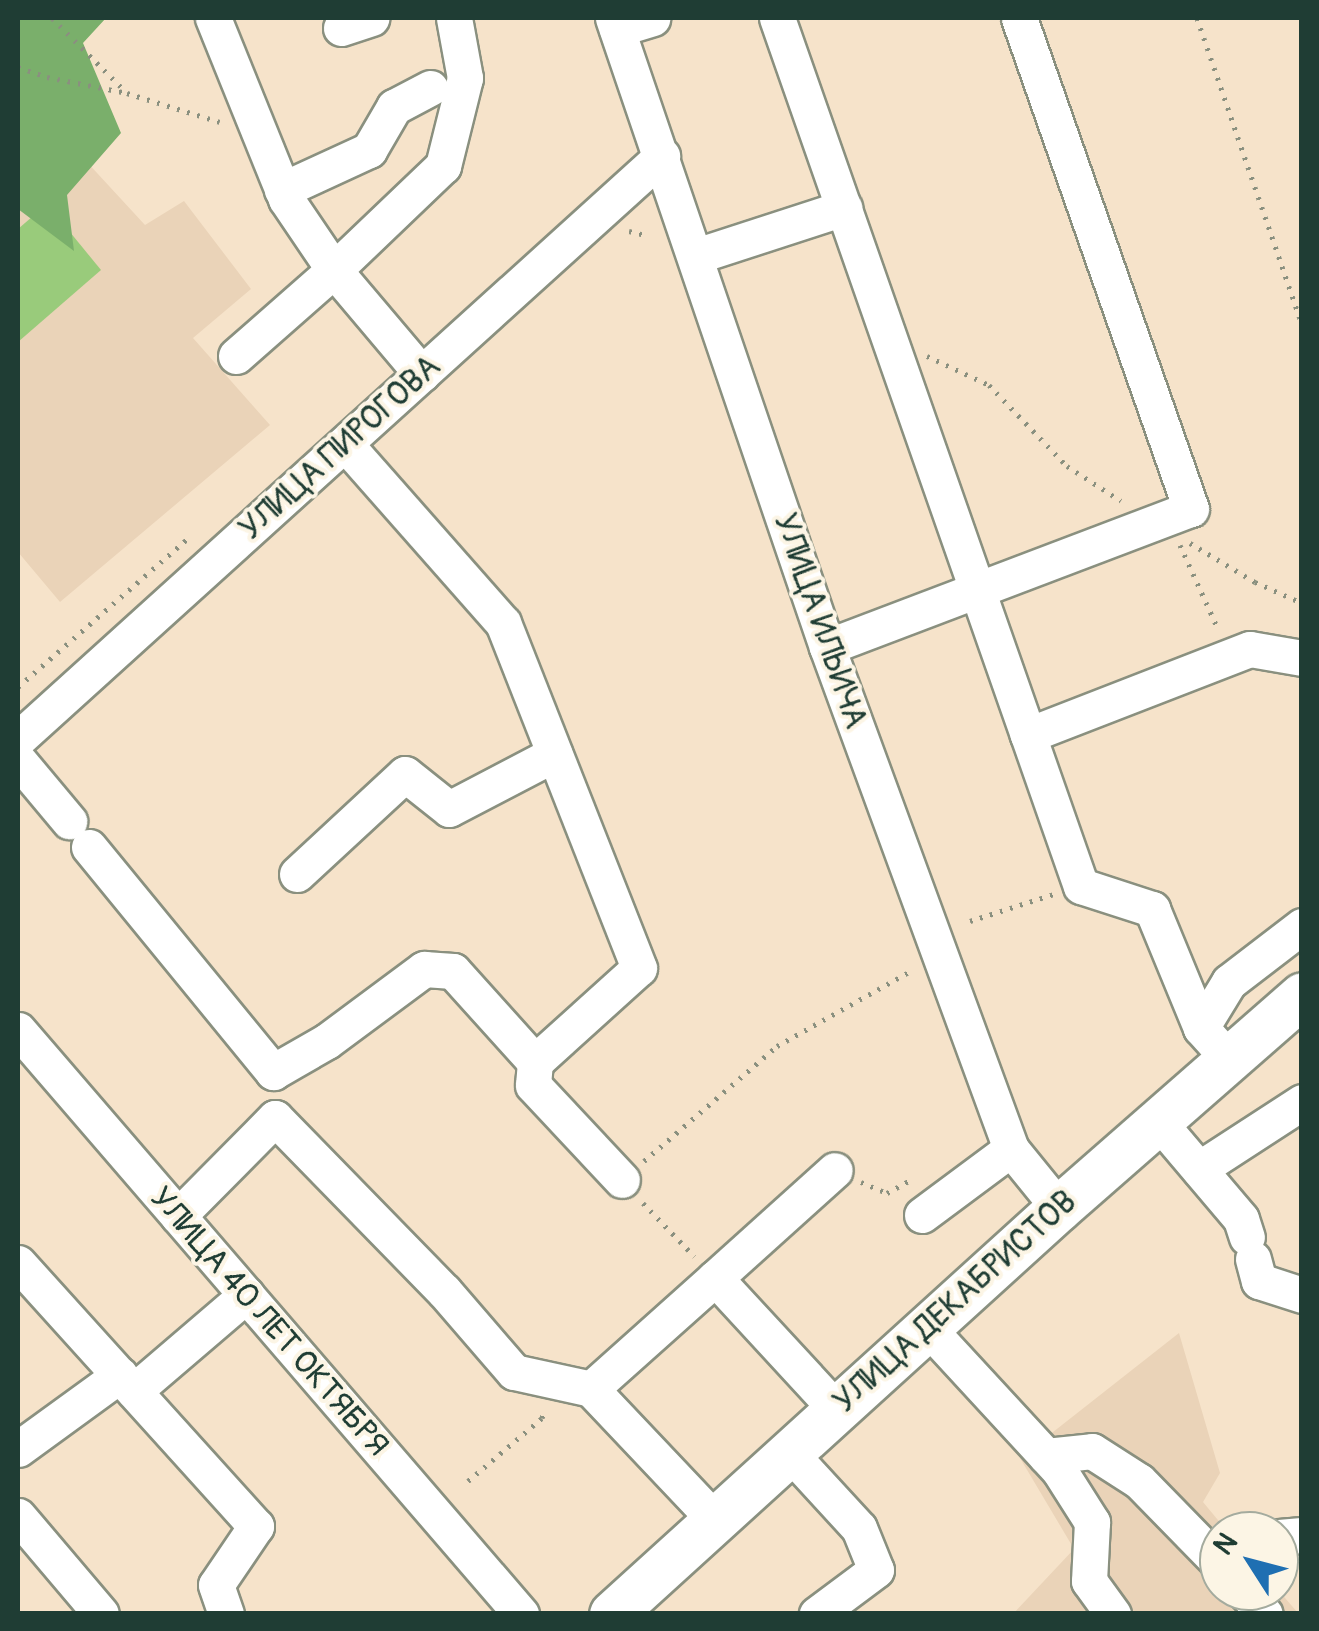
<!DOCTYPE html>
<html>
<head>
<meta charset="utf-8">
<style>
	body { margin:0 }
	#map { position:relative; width:1319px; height:1631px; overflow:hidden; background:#f6e3ca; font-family:Pangolin,sans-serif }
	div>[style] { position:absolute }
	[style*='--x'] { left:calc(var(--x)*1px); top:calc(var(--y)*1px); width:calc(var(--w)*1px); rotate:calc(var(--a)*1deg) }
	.built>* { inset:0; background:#ead3b8 }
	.green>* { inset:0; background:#99cb7b }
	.forest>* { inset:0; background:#7aaf6b }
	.path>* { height:5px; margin-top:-2.5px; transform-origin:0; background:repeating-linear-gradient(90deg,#8a907f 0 2.5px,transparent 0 10.5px) }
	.roads { filter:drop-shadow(2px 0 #8a907f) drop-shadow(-2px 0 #8a907f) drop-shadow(0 2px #8a907f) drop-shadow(0 -2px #8a907f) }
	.minor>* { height:35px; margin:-17.5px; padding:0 17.5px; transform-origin:17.5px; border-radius:17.5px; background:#fff }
	.major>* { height:45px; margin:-22.5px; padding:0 22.5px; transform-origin:22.5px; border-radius:22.5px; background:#fff }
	span { translate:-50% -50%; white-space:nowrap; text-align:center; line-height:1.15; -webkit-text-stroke:8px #fcf5e5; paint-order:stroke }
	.street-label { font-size:32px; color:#1f3d34 }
	.frame { position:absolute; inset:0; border:20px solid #1f3d34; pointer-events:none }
	.north { position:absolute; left:1199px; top:1511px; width:100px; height:100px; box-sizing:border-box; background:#fcf5e5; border:2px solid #a4ab9e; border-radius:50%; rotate:306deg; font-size:28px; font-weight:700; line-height:40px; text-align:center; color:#1f3d34 }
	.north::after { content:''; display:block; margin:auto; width:35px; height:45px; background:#1f6fb2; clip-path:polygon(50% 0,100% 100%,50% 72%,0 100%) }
</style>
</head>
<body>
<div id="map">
	<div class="built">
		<div style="clip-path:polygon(38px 109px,145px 225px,184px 201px,251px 289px,193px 338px,270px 425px,60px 602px,18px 552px,18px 112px)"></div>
		<div style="clip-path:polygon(1179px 1333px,1220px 1473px,1203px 1502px,1227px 1531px,1219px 1531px,1219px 1591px,1279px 1591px,1298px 1613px,1013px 1614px,1074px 1549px,1020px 1458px)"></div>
	</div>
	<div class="green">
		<div style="clip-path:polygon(47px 204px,101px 270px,18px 342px,18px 229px)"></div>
	</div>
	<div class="forest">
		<div style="clip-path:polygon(18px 18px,106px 18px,83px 43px,121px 133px,67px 195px,74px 251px,18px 209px)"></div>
	</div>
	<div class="path">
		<div style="--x:52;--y:18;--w:103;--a:45"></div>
		<div style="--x:1197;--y:18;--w:324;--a:71.1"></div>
		<div style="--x:18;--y:67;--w:31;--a:19"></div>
		<div style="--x:47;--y:77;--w:82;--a:11.3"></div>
		<div style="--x:127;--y:93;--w:97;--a:17.3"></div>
		<div style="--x:629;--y:231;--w:16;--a:14"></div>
		<div style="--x:927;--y:356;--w:68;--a:25.1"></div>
		<div style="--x:989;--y:385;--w:112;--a:46.1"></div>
		<div style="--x:1067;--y:466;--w:64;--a:32.9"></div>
		<div style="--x:1190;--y:543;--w:76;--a:31"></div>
		<div style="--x:1255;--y:582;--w:51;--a:24.1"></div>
		<div style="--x:1180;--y:545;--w:94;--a:65.6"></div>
		<div style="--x:18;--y:687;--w:225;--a:-41.2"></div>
		<div style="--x:970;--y:921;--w:88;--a:-17.8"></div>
		<div style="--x:644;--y:1161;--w:176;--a:-40.8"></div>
		<div style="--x:777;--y:1046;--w:151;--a:-29.3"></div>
		<div style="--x:861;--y:1182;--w:28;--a:23"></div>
		<div style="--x:887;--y:1193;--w:31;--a:-29"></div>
		<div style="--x:643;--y:1203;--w:74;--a:46.1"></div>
		<div style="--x:468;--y:1481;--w:97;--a:-40.4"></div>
		<div style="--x:542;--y:1418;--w:9;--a:-72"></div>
	</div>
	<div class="roads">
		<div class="minor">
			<div style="--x:213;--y:18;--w:195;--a:68"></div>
			<div style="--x:286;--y:199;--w:86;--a:55.9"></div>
			<div style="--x:334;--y:270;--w:151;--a:-43.7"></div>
			<div style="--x:443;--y:166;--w:91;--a:-76"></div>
			<div style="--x:465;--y:78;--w:61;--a:-100.4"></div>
			<div style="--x:613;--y:18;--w:664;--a:71.21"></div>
			<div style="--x:827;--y:647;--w:535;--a:69.87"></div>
			<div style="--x:1011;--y:1149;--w:76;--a:50.9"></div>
			<div style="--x:777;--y:18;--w:760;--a:70.71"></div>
			<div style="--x:1028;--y:735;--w:238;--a:-21.2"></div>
			<div style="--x:1250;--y:649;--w:53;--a:9.8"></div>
			<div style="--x:341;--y:28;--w:32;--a:-18"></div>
			<div style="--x:617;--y:29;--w:37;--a:-17"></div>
			<div style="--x:282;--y:190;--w:96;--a:-24.7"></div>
			<div style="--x:369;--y:150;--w:50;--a:-59.8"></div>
			<div style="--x:394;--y:107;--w:41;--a:-27.8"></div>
			<div style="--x:696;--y:256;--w:156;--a:-18"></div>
			<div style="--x:236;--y:356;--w:130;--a:-41.3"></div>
			<div style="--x:334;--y:270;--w:136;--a:49.8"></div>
			<div style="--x:827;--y:647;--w:389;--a:-20.8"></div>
			<div style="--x:1191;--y:509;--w:520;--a:-109.31"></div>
			<div style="--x:1028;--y:735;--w:160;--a:70.7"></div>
			<div style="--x:1081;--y:886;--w:75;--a:17.9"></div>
			<div style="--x:1152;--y:909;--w:129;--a:67.6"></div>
			<div style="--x:1201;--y:1028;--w:40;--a:48"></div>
			<div style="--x:18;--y:739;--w:869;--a:-42.15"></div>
			<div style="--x:18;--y:760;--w:80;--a:50.1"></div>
			<div style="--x:89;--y:847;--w:291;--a:50.7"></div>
			<div style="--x:273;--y:1072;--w:62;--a:-29.9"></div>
			<div style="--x:327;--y:1041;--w:121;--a:-36.6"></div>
			<div style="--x:424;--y:969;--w:29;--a:4"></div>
			<div style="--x:453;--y:971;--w:122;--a:48"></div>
			<div style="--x:535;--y:1062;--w:140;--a:-42.1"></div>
			<div style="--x:639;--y:968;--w:371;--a:-111.5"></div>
			<div style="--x:503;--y:623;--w:239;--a:-131.4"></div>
			<div style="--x:297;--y:874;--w:147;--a:-42.8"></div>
			<div style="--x:405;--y:774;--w:56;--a:38.5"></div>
			<div style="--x:449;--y:809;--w:119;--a:-27.6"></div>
			<div style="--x:1201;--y:1028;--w:54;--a:-58.7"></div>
			<div style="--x:1229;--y:982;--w:92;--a:-37.5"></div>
			<div style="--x:18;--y:1030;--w:771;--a:49.26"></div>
			<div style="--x:535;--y:1062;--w:23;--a:95"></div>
			<div style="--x:533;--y:1085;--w:130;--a:46.9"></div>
			<div style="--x:1158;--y:1121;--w:128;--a:49.7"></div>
			<div style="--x:1241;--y:1219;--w:19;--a:72"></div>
			<div style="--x:1199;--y:1169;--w:123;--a:-33"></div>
			<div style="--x:922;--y:1215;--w:111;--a:-36.6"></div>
			<div style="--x:178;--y:1216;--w:138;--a:-45.3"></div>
			<div style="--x:275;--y:1118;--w:242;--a:45.7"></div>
			<div style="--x:444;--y:1291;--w:107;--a:49.2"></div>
			<div style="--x:514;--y:1372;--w:79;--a:12.4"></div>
			<div style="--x:1253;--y:1259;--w:23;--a:75"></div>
			<div style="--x:1259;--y:1281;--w:45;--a:18"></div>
			<div style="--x:18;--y:1263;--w:355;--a:47.9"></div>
			<div style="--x:256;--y:1526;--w:71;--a:124.1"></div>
			<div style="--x:216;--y:1585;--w:31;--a:71"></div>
			<div style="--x:715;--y:1278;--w:161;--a:-42"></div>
			<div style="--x:927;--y:1327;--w:195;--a:47.3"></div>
			<div style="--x:1059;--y:1470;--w:62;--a:57.6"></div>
			<div style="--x:1092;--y:1522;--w:59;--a:92.9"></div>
			<div style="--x:1089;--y:1581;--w:41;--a:54"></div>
			<div style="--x:134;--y:1391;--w:148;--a:-40.6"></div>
			<div style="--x:18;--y:1449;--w:126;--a:-36"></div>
			<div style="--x:789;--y:1452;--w:103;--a:47.4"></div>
			<div style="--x:859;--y:1528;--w:45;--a:68"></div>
			<div style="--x:876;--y:1570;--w:74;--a:143.3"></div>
			<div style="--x:1046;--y:1456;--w:46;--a:-6.2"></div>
			<div style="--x:1092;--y:1451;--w:56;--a:32.6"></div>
			<div style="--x:1139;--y:1481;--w:115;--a:45.7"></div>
			<div style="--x:18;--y:1516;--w:128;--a:49.7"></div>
			<div style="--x:714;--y:1519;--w:179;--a:-133.4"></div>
			<div style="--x:591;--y:1389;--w:166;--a:-41.8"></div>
			<div style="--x:715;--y:1278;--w:178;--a:47.3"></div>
			<div style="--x:1279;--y:1537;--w:23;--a:-5"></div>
			<div style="--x:1244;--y:1591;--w:31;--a:48"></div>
		</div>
		<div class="major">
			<div style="--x:612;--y:1614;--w:604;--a:-42.25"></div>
			<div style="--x:1059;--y:1208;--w:323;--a:-41.2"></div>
		</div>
	</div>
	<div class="street-label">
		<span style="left:340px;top:448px;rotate:-42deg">УЛИЦА ПИРОГОВА</span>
		<span style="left:820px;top:621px;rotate:71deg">УЛИЦА ИЛЬИЧА</span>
		<span style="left:955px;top:1302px;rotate:-42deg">УЛИЦА ДЕКАБРИСТОВ</span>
		<span style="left:269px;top:1322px;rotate:49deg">УЛИЦА 40 ЛЕТ ОКТЯБРЯ</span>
	</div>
	<div class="frame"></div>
	<div class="north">N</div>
</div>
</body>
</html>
